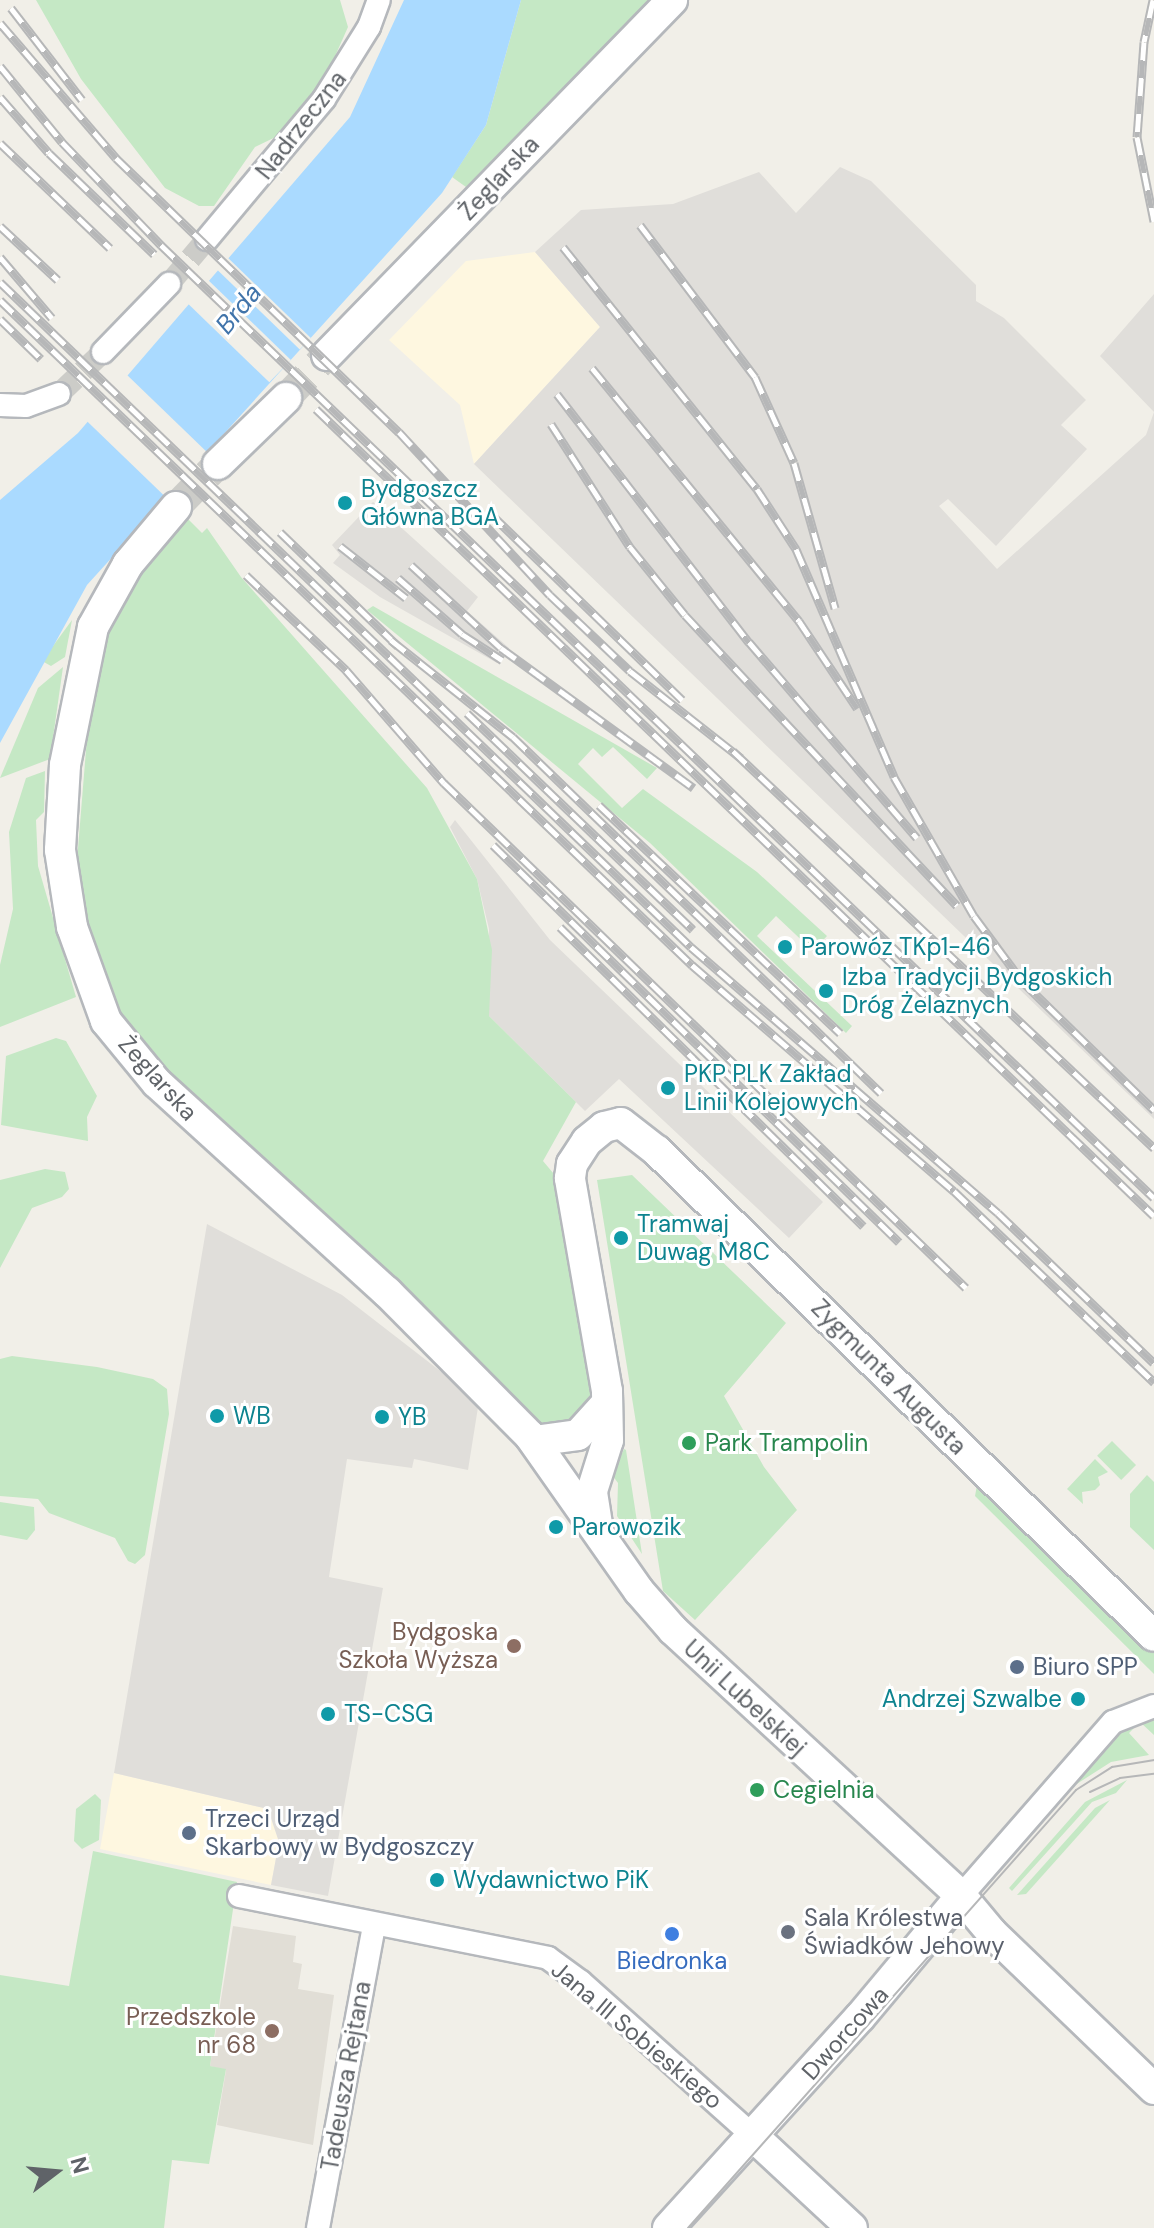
<!DOCTYPE html>
<html>
<head>
<meta charset="utf-8">
<style>
	body { margin:0 }
	#map { position:relative; width:1154px; height:2228px; overflow:hidden; background:#f1efe8; font-family:"DM Sans",sans-serif }
	div>[style] { position:absolute }
	[style*='--x'] { left:calc(var(--x)*1px); top:calc(var(--y)*1px); width:calc(var(--w)*1px); rotate:calc(var(--a)*1deg) }
	.commercial>* { inset:0; background:#fef7e0 }
	.industrial>* { inset:0; background:#e0deda }
	.education>* { inset:0; background:#e1ded6 }
	.green>* { inset:0; background:#c5e8c5; transform-origin:0 0 }
	.water>* { inset:0; background:#aadaff }
	.pier>* { inset:0; background:#f1efe8; transform-origin:0 0 }
	.street-tunnel>* { height:22px; margin-top:-11px; transform-origin:0; background:repeating-linear-gradient(90deg,#ccccc8 0 22px,transparent 0 33px) }
	.secondary-tunnel>* { height:30px; margin-top:-15px; transform-origin:0; background:repeating-linear-gradient(90deg,#ccccc8 0 30px,transparent 0 45px) }
	.roads { filter:drop-shadow(2px 0 #b5b8bc) drop-shadow(-2px 0 #b5b8bc) drop-shadow(0 2px #b5b8bc) drop-shadow(0 -2px #b5b8bc) }
	.street>* { height:22px; margin:-11px; padding:0 11px; transform-origin:11px; border-radius:11px; background:#fff }
	.secondary>* { height:30px; margin:-15px; padding:0 15px; transform-origin:15px; border-radius:15px; background:#fff }
	.tram>* { height:2px; margin:-1px; padding:0 1px; transform-origin:1px; border-radius:1px; background:#b6b7b8 }
	.rail>* { height:9px; margin-top:-4.5px; transform-origin:0; background:repeating-linear-gradient(90deg,#fff 0 18px,#b6b7b8 0 36px); box-sizing:border-box; border-block:2px solid #b6b7b8 }
	.dots>* { width:22px; height:22px; translate:-50% -50%; box-sizing:border-box; border:4px solid #fff; border-radius:50% }
	span { translate:-50% -50%; white-space:nowrap; text-align:center; line-height:1.15; -webkit-text-stroke:6px #fff; paint-order:stroke }
	.street-label { font-size:24px; color:#5f6368 }
	.culture-label { font-size:24px; color:#0d838f }
	.left { translate:0 -50%; text-align:left }
	.right { translate:-100% -50%; text-align:right }
	.leisure-label { font-size:24px; color:#27864d }
	.education-label { font-size:24px; color:#785e54 }
	.service-label { font-size:24px; color:#4e5e75 }
	.worship-label { font-size:24px; color:#5b616d }
	.shop-label { font-size:24px; color:#366cbe }
	.water-label { font-size:26px; color:#4174aa; font-style:italic }
	.north { position:absolute; left:16px; top:2132px; width:80px; height:80px; -webkit-text-stroke:6px #fff; paint-order:stroke; rotate:74deg; font-size:22px; font-weight:700; line-height:32px; text-align:center; color:#5f6368 }
	.north::after { content:''; display:block; margin:auto; width:28px; height:36px; background:#5f6368; clip-path:polygon(50% 0,100% 100%,50% 72%,0 100%) }
</style>
</head>
<body>
<div id="map">
	<div class="commercial">
		<div style="clip-path:polygon(535px 252px,600px 327px,474px 464px,460px 405px,389px 340px,466px 261px)"></div>
		<div style="clip-path:polygon(114px 1773px,268px 1809px,279px 1842px,271px 1885px,100px 1849px)"></div>
	</div>
	<div class="industrial">
		<div style="clip-path:polygon(840px 167px,871px 181px,976px 285px,976px 301px,1004px 318px,1086px 400px,1061px 425px,1087px 449px,996px 546px,948px 499px,939px 506px,997px 569px,1146px 435px,1154px 412px,1100px 356px,1154px 294px,1154px 1119px,474px 464px,600px 327px,535px 252px,581px 210px,673px 204px,759px 172px,796px 213px)"></div>
		<div style="clip-path:polygon(373px 502px,478px 597px,467px 611px,509px 648px,497px 663px,380px 597px,333px 563px,340px 555px,332px 545px)"></div>
		<div style="clip-path:polygon(455px 820px,550px 940px,823px 1202px,789px 1238px,619px 1079px,585px 1111px,489px 1016px,489px 929px,477px 879px,450px 827px)"></div>
		<div style="clip-path:polygon(207px 1224px,342px 1295px,479px 1401px,468px 1470px,414px 1459px,412px 1468px,347px 1459px,329px 1577px,383px 1588px,328px 1896px,271px 1885px,279px 1842px,268px 1809px,114px 1773px)"></div>
	</div>
	<div class="education">
		<div style="clip-path:polygon(233px 1926px,296px 1936px,293px 1962px,302px 1964px,298px 1989px,334px 1995px,313px 2145px,217px 2125px,226px 2070px,210px 2066px)"></div>
	</div>
	<div class="green">
		<div style="clip-path:polygon(36px 0,340px 0,348px 27px,332px 63px,288px 131px,255px 147px,214px 206px,199px 206px,165px 188px,81px 79px)"></div>
		<div style="clip-path:polygon(521px 0,649px 0,466px 187px,452px 177px,486px 125px)"></div>
		<div style="clip-path:polygon(183px 514px,202px 533px,207px 528px,241px 577px,427px 788px,477px 879px,492px 950px,489px 1016px,576px 1102px,543px 1161px,564px 1186px,597px 1393px,577px 1424px,544px 1429px,166px 1078px,113px 1002px,81px 913px,76px 873px,90px 701px,100px 642px,113px 612px,145px 570px,157px 540px)"></div>
		<div style="clip-path:polygon(373px 606px,657px 768px,647px 779px,613px 747px,602px 757px,593px 748px,578px 764px,622px 808px,643px 789px,757px 872px,827px 936px,813px 951px,776px 916px,757px 936px,852px 1026px,846px 1033px,650px 843px,367px 610px)"></div>
		<div style="clip-path:polygon(72px 620px,65px 657px,51px 666px,42px 661px)"></div>
		<div style="clip-path:polygon(63px 667px,50px 759px,0 778px,38px 688px)"></div>
		<div style="clip-path:polygon(45px 771px,44px 812px,36px 820px,38px 866px,76px 997px,0 1027px,0 965px,13px 909px,9px 832px,26px 778px)"></div>
		<div style="clip-path:polygon(56px 1038px,66px 1041px,97px 1096px,87px 1117px,88px 1141px,1px 1125px,6px 1056px)"></div>
		<div style="clip-path:polygon(45px 1169px,65px 1172px,69px 1189px,62px 1197px,32px 1208px,0 1268px,0 1180px)"></div>
		<div style="clip-path:polygon(632px 1175px,786px 1323px,724px 1396px,764px 1467px,797px 1510px,695px 1620px,663px 1591px,597px 1180px)"></div>
		<div style="clip-path:polygon(12px 1356px,97px 1367px,153px 1379px,167px 1389px,169px 1414px,145px 1555px,135px 1564px,128px 1561px,115px 1538px,49px 1513px,38px 1499px,0 1496px,0 1359px)"></div>
		<div style="left:1112px;top:1441px;width:34px;height:21px;rotate:45deg"></div>
		<div style="clip-path:polygon(624px 1449px,626px 1450px,642px 1554px,617px 1516px,618px 1483px,612px 1475px)"></div>
		<div style="clip-path:polygon(1095px 1459px,1108px 1472px,1098px 1477px,1100px 1485px,1095px 1490px,1082px 1492px,1083px 1504px,1067px 1489px)"></div>
		<div style="clip-path:polygon(1147px 1475px,1154px 1482px,1154px 1550px,1130px 1527px,1130px 1494px)"></div>
		<div style="clip-path:polygon(977px 1485px,1154px 1650px,1154px 1674px,975px 1496px)"></div>
		<div style="clip-path:polygon(0 1502px,34px 1507px,35px 1530px,27px 1540px,0 1535px)"></div>
		<div style="clip-path:polygon(1154px 1715px,1154px 1735px,1140px 1722px,1129px 1733px,1149px 1755px,1111px 1762px,1072px 1787px,1125px 1726px)"></div>
		<div style="clip-path:polygon(1127px 1780px,1116px 1793px,1092px 1802px,1012px 1891px,1009px 1888px,1085px 1802px)"></div>
		<div style="clip-path:polygon(95px 1794px,101px 1800px,99px 1840px,82px 1849px,74px 1841px,76px 1809px)"></div>
		<div style="clip-path:polygon(1110px 1800px,1026px 1894px,1017px 1895px,1095px 1808px)"></div>
		<div style="clip-path:polygon(93px 1851px,237px 1882px,210px 2066px,226px 2069px,209px 2164px,172px 2160px,164px 2228px,0 2228px,0 1975px,69px 1986px)"></div>
	</div>
	<div class="water">
		<div style="clip-path:polygon(404px 0,521px 0,486px 125px,442px 193px,87px 585px,0 743px,0 500px,78px 433px,350px 117px)"></div>
	</div>
	<div class="pier">
		<div style="left:226px;top:256px;width:118px;height:16px;rotate:44deg"></div>
		<div style="left:206px;top:278px;width:118px;height:31px;rotate:44deg"></div>
		<div style="left:125px;top:373px;width:116px;height:61px;rotate:44deg"></div>
	</div>
	<div class="street-tunnel">
		<div style="--x:169;--y:284;--w:59;--a:-49.8"></div>
		<div style="--x:59;--y:394;--w:61;--a:-43.7"></div>
	</div>
	<div class="secondary-tunnel">
		<div style="--x:286;--y:398;--w:59;--a:-46.4"></div>
		<div style="--x:176;--y:507;--w:60;--a:-45.7"></div>
	</div>
	<div class="roads">
		<div class="street">
			<div style="--x:207;--y:239;--w:182;--a:-50.1"></div>
			<div style="--x:324;--y:99;--w:85;--a:-58"></div>
			<div style="--x:369;--y:27;--w:29;--a:-70"></div>
			<div style="--x:103;--y:352;--w:95;--a:-45.9"></div>
			<div style="--x:0;--y:405;--w:26;--a:2"></div>
			<div style="--x:26;--y:406;--w:35;--a:-20"></div>
			<div style="--x:239;--y:1896;--w:315;--a:11.3"></div>
			<div style="--x:548;--y:1958;--w:41;--a:36"></div>
			<div style="--x:581;--y:1982;--w:231;--a:41.8"></div>
			<div style="--x:961;--y:1896;--w:231;--a:-48.9"></div>
			<div style="--x:1113;--y:1722;--w:44;--a:-21.3"></div>
			<div style="--x:318;--y:2228;--w:308;--a:-79.5"></div>
		</div>
		<div class="secondary">
			<div style="--x:327;--y:355;--w:495;--a:-45.8"></div>
			<div style="--x:218;--y:464;--w:95;--a:-44.1"></div>
			<div style="--x:176;--y:507;--w:75;--a:130.1"></div>
			<div style="--x:128;--y:564;--w:72;--a:119.1"></div>
			<div style="--x:93;--y:627;--w:141;--a:101.5"></div>
			<div style="--x:65;--y:765;--w:85;--a:93.4"></div>
			<div style="--x:60;--y:850;--w:78;--a:81.1"></div>
			<div style="--x:72;--y:927;--w:100;--a:70.1"></div>
			<div style="--x:106;--y:1021;--w:80;--a:50.6"></div>
			<div style="--x:157;--y:1083;--w:311;--a:42.3"></div>
			<div style="--x:387;--y:1292;--w:203;--a:45.2"></div>
			<div style="--x:530;--y:1436;--w:189;--a:54.9"></div>
			<div style="--x:639;--y:1591;--w:52;--a:48.9"></div>
			<div style="--x:673;--y:1630;--w:392;--a:42.7"></div>
			<div style="--x:961;--y:1896;--w:48;--a:50"></div>
			<div style="--x:992;--y:1933;--w:225;--a:43.9"></div>
			<div style="--x:534;--y:1441;--w:44;--a:-7.8"></div>
			<div style="--x:578;--y:1435;--w:43;--a:-47.8"></div>
			<div style="--x:597;--y:1524;--w:33;--a:-99"></div>
			<div style="--x:592;--y:1491;--w:53;--a:-72.6"></div>
			<div style="--x:608;--y:1440;--w:49;--a:-91.2"></div>
			<div style="--x:607;--y:1391;--w:216;--a:-99.9"></div>
			<div style="--x:570;--y:1178;--w:14;--a:-82"></div>
			<div style="--x:572;--y:1164;--w:27;--a:-57"></div>
			<div style="--x:587;--y:1141;--w:22;--a:-39"></div>
			<div style="--x:604;--y:1127;--w:17;--a:-13"></div>
			<div style="--x:621;--y:1123;--w:46;--a:37.9"></div>
			<div style="--x:657;--y:1151;--w:694;--a:44.3"></div>
			<div style="--x:753;--y:2136;--w:135;--a:42.9"></div>
			<div style="--x:668;--y:2228;--w:285;--a:-47.7"></div>
			<div style="--x:860;--y:2017;--w:158;--a:-50.1"></div>
		</div>
	</div>
	<div class="tram">
		<div style="--x:1090;--y:1792;--w:33;--a:-25"></div>
		<div style="--x:1120;--y:1778;--w:34;--a:-7"></div>
		<div style="--x:688;--y:2228;--w:585;--a:-48.46"></div>
		<div style="--x:1076;--y:1790;--w:43;--a:-32.6"></div>
		<div style="--x:1112;--y:1767;--w:43;--a:-9.5"></div>
	</div>
	<div class="rail">
		<div style="--x:1153;--y:0;--w:43;--a:102.1"></div>
		<div style="--x:1144;--y:42;--w:95;--a:94.2"></div>
		<div style="--x:1137;--y:137;--w:86;--a:78.6"></div>
		<div style="--x:11;--y:8;--w:116;--a:52.3"></div>
		<div style="--x:0;--y:23;--w:178;--a:49.3"></div>
		<div style="--x:116;--y:158;--w:394;--a:44.1"></div>
		<div style="--x:399;--y:432;--w:222;--a:47.2"></div>
		<div style="--x:550;--y:595;--w:110;--a:43.5"></div>
		<div style="--x:630;--y:671;--w:141;--a:38.1"></div>
		<div style="--x:0;--y:66;--w:98;--a:50.8"></div>
		<div style="--x:62;--y:142;--w:143;--a:46.1"></div>
		<div style="--x:161;--y:245;--w:1376;--a:43.82"></div>
		<div style="--x:0;--y:97;--w:74;--a:48.8"></div>
		<div style="--x:49;--y:153;--w:146;--a:43.9"></div>
		<div style="--x:0;--y:143;--w:152;--a:43.7"></div>
		<div style="--x:640;--y:225;--w:191;--a:52.9"></div>
		<div style="--x:755;--y:377;--w:94;--a:65.6"></div>
		<div style="--x:794;--y:463;--w:151;--a:74.2"></div>
		<div style="--x:0;--y:226;--w:79;--a:43"></div>
		<div style="--x:563;--y:247;--w:310;--a:51.3"></div>
		<div style="--x:757;--y:489;--w:72;--a:57"></div>
		<div style="--x:796;--y:549;--w:248;--a:66.7"></div>
		<div style="--x:894;--y:777;--w:160;--a:60.1"></div>
		<div style="--x:974;--y:916;--w:81;--a:53.6"></div>
		<div style="--x:1022;--y:981;--w:185;--a:44.3"></div>
		<div style="--x:0;--y:257;--w:80;--a:49.6"></div>
		<div style="--x:0;--y:282;--w:959;--a:43.9"></div>
		<div style="--x:691;--y:947;--w:406;--a:40.9"></div>
		<div style="--x:998;--y:1213;--w:216;--a:43.9"></div>
		<div style="--x:0;--y:300;--w:960;--a:43.86"></div>
		<div style="--x:692;--y:965;--w:346;--a:40.8"></div>
		<div style="--x:954;--y:1191;--w:277;--a:43.7"></div>
		<div style="--x:0;--y:319;--w:57;--a:44.3"></div>
		<div style="--x:592;--y:368;--w:327;--a:50.7"></div>
		<div style="--x:799;--y:621;--w:105;--a:56.3"></div>
		<div style="--x:557;--y:394;--w:314;--a:52.3"></div>
		<div style="--x:749;--y:642;--w:258;--a:49.4"></div>
		<div style="--x:316;--y:409;--w:1163;--a:43.92"></div>
		<div style="--x:551;--y:424;--w:146;--a:57.3"></div>
		<div style="--x:630;--y:547;--w:87;--a:51"></div>
		<div style="--x:685;--y:615;--w:398;--a:46.9"></div>
		<div style="--x:490;--y:513;--w:268;--a:44.2"></div>
		<div style="--x:280;--y:532;--w:164;--a:44"></div>
		<div style="--x:340;--y:546;--w:84;--a:38.2"></div>
		<div style="--x:411;--y:565;--w:122;--a:42.7"></div>
		<div style="--x:501;--y:648;--w:238;--a:36"></div>
		<div style="--x:246;--y:575;--w:138;--a:43.5"></div>
		<div style="--x:346;--y:670;--w:150;--a:49.1"></div>
		<div style="--x:444;--y:783;--w:726;--a:44.05"></div>
		<div style="--x:398;--y:578;--w:85;--a:41.2"></div>
		<div style="--x:462;--y:634;--w:48;--a:33"></div>
		<div style="--x:391;--y:640;--w:156;--a:38.5"></div>
		<div style="--x:513;--y:737;--w:512;--a:44.05"></div>
		<div style="--x:467;--y:713;--w:313;--a:43.8"></div>
		<div style="--x:733;--y:751;--w:579;--a:43.32"></div>
		<div style="--x:599;--y:805;--w:332;--a:43.4"></div>
		<div style="--x:493;--y:845;--w:568;--a:44.36"></div>
		<div style="--x:560;--y:927;--w:426;--a:44.6"></div>
	</div>
	<div class="dots">
		<div style="left:345px;top:503px;background:#0f9aa8"></div>
		<div style="left:785px;top:947px;background:#0f9aa8"></div>
		<div style="left:826px;top:991px;background:#0f9aa8"></div>
		<div style="left:668px;top:1088px;background:#0f9aa8"></div>
		<div style="left:621px;top:1238px;background:#0f9aa8"></div>
		<div style="left:217px;top:1416px;background:#0f9aa8"></div>
		<div style="left:382px;top:1417px;background:#0f9aa8"></div>
		<div style="left:689px;top:1443px;background:#2e9e5b"></div>
		<div style="left:556px;top:1527px;background:#0f9aa8"></div>
		<div style="left:514px;top:1646px;background:#8d6e63"></div>
		<div style="left:1017px;top:1667px;background:#5c6f8a"></div>
		<div style="left:1078px;top:1699px;background:#0f9aa8"></div>
		<div style="left:328px;top:1714px;background:#0f9aa8"></div>
		<div style="left:757px;top:1790px;background:#2e9e5b"></div>
		<div style="left:189px;top:1833px;background:#5c6f8a"></div>
		<div style="left:437px;top:1880px;background:#0f9aa8"></div>
		<div style="left:788px;top:1932px;background:#6b7280"></div>
		<div style="left:672px;top:1934px;background:#3f7fe0"></div>
		<div style="left:272px;top:2031px;background:#8d6e63"></div>
	</div>
	<div class="street-label">
		<span style="left:301px;top:125px;rotate:-52deg">Nadrzeczna</span>
		<span style="left:499px;top:178px;rotate:-47deg">Żeglarska</span>
		<span style="left:158px;top:1078px;rotate:48deg">Żeglarska</span>
		<span style="left:889px;top:1377px;rotate:45deg">Zygmunta Augusta</span>
		<span style="left:745px;top:1698px;rotate:43deg">Unii Lubelskiej</span>
		<span style="left:845px;top:2033px;rotate:-48deg">Dworcowa</span>
		<span style="left:637px;top:2035px;rotate:40deg">Jana III Sobieskiego</span>
		<span style="left:346px;top:2076px;rotate:-80deg">Tadeusza Rejtana</span>
	</div>
	<div class="culture-label">
		<span class="left" style="left:361px;top:503px">Bydgoszcz<br>Główna BGA</span>
		<span class="left" style="left:801px;top:947px">Parowóz TKp1-46</span>
		<span class="left" style="left:842px;top:991px">Izba Tradycji Bydgoskich<br>Dróg Żelaznych</span>
		<span class="left" style="left:684px;top:1088px">PKP PLK Zakład<br>Linii Kolejowych</span>
		<span class="left" style="left:637px;top:1238px">Tramwaj<br>Duwag M8C</span>
		<span class="left" style="left:233px;top:1416px">WB</span>
		<span class="left" style="left:398px;top:1417px">YB</span>
		<span class="left" style="left:572px;top:1527px">Parowozik</span>
		<span class="right" style="left:1062px;top:1699px">Andrzej Szwalbe</span>
		<span class="left" style="left:344px;top:1714px">TS-CSG</span>
		<span class="left" style="left:453px;top:1880px">Wydawnictwo PiK</span>
	</div>
	<div class="leisure-label">
		<span class="left" style="left:705px;top:1443px">Park Trampolin</span>
		<span class="left" style="left:773px;top:1790px">Cegielnia</span>
	</div>
	<div class="education-label">
		<span class="right" style="left:498px;top:1646px">Bydgoska<br>Szkoła Wyższa</span>
		<span class="right" style="left:256px;top:2031px">Przedszkole<br>nr 68</span>
	</div>
	<div class="service-label">
		<span class="left" style="left:1033px;top:1667px">Biuro SPP</span>
		<span class="left" style="left:205px;top:1833px">Trzeci Urząd<br>Skarbowy w Bydgoszczy</span>
	</div>
	<div class="worship-label">
		<span class="left" style="left:804px;top:1932px">Sala Królestwa<br>Świadków Jehowy</span>
	</div>
	<div class="shop-label">
		<span style="left:672px;top:1961px">Biedronka</span>
	</div>
	<div class="water-label">
		<span style="left:239px;top:309px;rotate:-51deg">Brda</span>
	</div>
	<div class="north">N</div>
</div>
</body>
</html>
